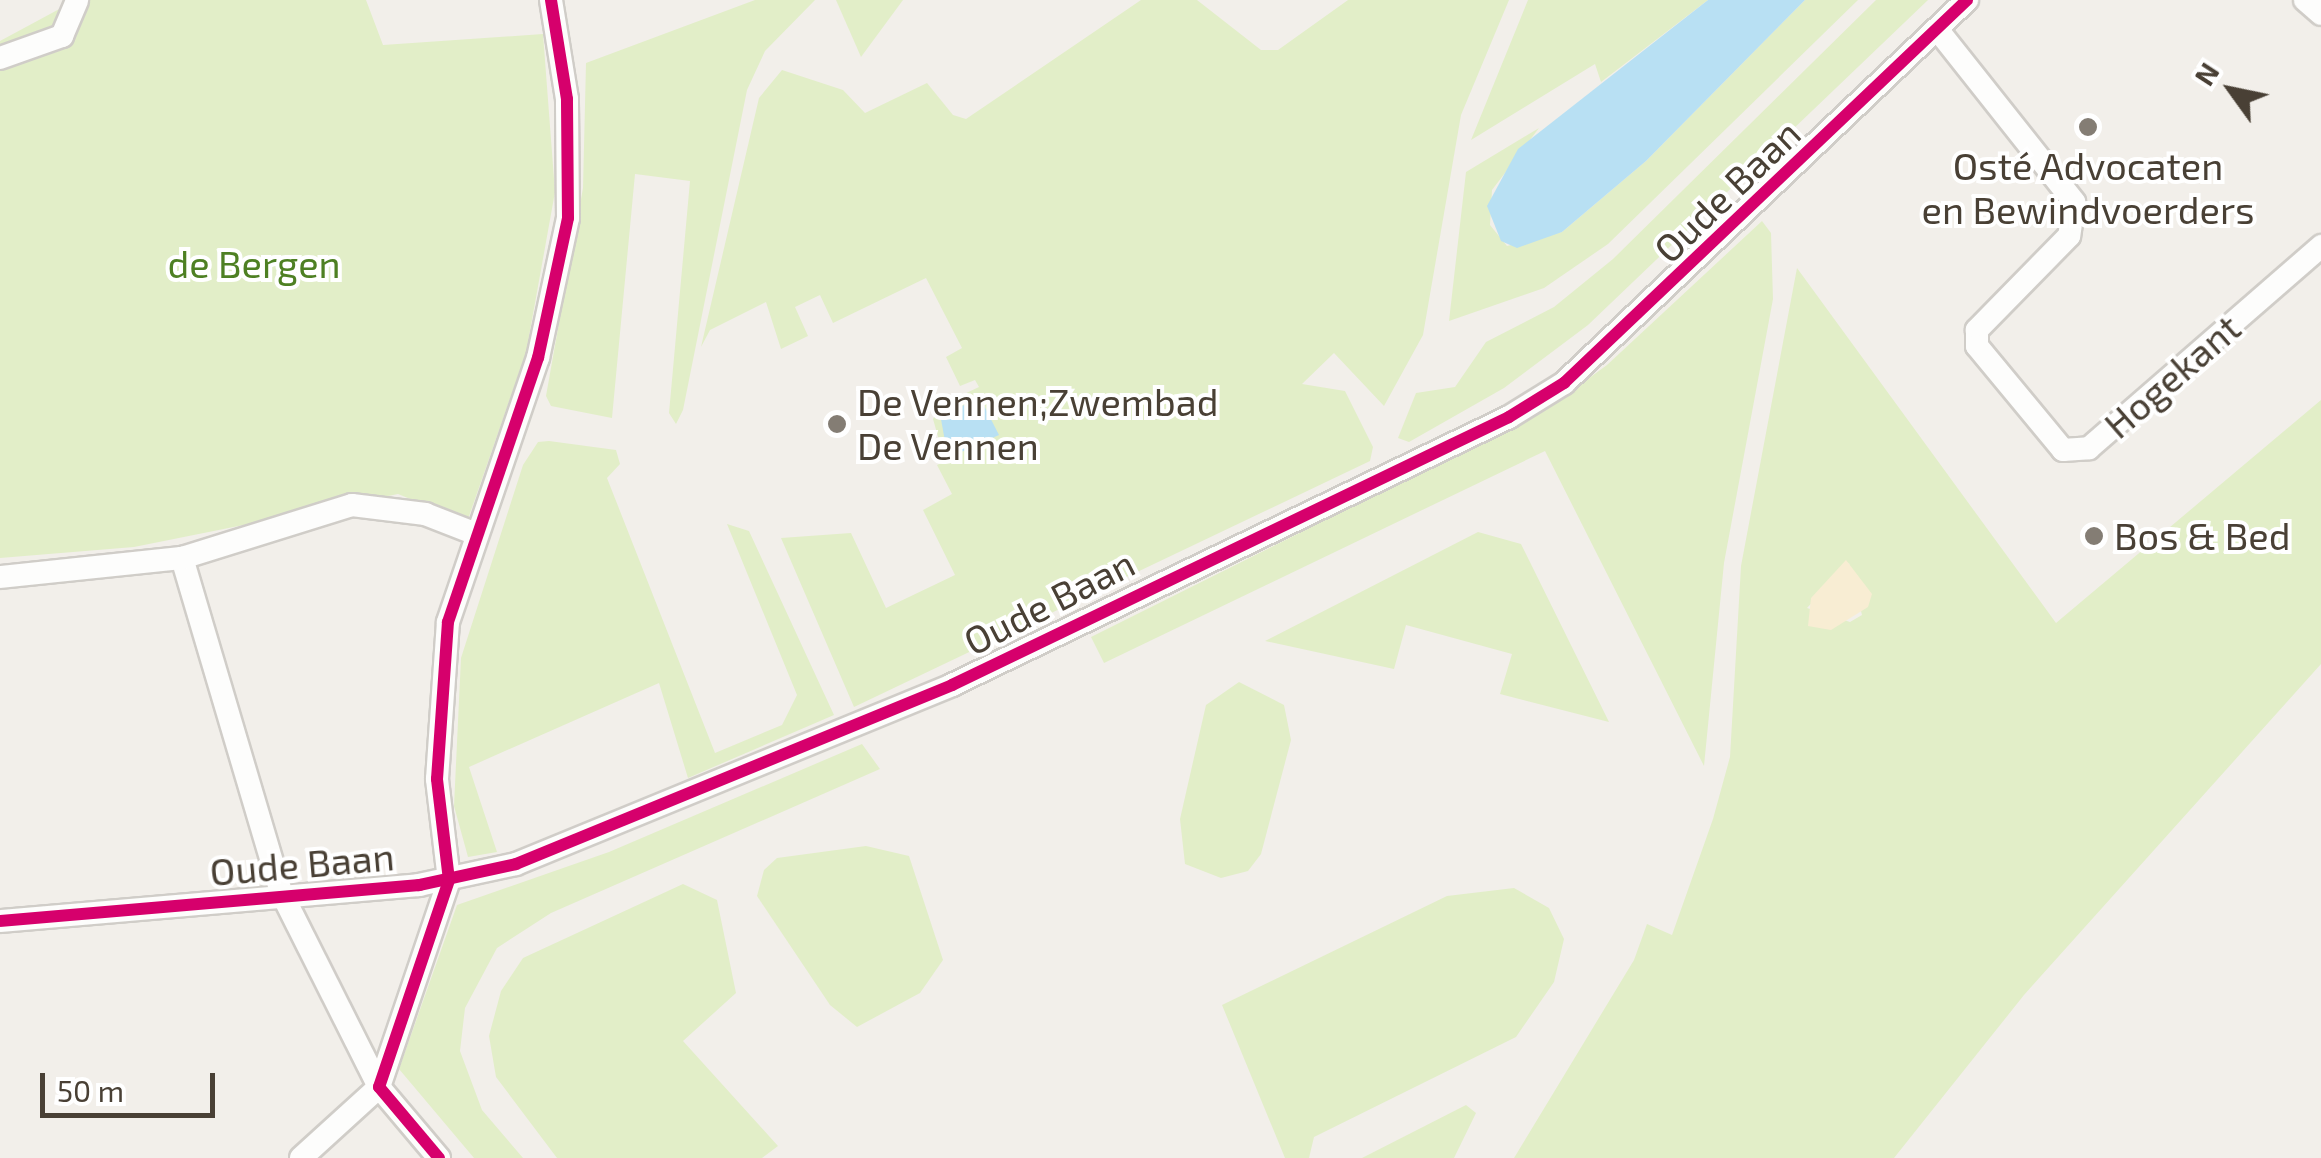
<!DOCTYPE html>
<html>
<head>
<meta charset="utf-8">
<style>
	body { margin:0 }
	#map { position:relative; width:2321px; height:1158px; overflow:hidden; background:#f2efea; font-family:"Exo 2",sans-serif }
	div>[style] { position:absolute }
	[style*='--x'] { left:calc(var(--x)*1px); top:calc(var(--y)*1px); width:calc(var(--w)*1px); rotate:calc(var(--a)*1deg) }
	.green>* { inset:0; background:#e2eec8 }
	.sand>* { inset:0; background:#f8edd3 }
	.water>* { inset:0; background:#b8e0f3 }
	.roads { filter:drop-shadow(2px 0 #d0cdc8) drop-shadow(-2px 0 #d0cdc8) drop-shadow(0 2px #d0cdc8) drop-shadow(0 -2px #d0cdc8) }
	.minor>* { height:22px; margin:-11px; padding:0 11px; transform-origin:11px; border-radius:11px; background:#fdfdfc }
	.cycleway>* { height:12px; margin:-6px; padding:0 6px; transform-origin:6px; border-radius:6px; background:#d6006c }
	.dots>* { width:28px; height:28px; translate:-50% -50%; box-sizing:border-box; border:5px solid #fff; border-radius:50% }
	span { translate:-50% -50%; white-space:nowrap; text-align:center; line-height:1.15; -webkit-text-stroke:8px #fff; paint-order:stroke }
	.poi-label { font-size:38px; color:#494035 }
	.left { translate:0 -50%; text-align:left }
	.street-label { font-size:38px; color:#494035 }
	.park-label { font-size:38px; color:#4e8023 }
	.north { position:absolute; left:2181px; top:40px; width:100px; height:100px; -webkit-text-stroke:8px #fff; paint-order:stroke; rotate:303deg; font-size:28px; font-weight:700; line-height:40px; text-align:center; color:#494035 }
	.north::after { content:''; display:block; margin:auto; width:35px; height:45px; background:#494035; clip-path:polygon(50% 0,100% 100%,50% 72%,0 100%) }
	.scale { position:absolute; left:40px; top:1073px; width:175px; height:45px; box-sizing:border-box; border:5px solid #494035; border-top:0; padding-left:12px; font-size:30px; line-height:35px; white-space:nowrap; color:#494035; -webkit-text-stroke:8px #fff; paint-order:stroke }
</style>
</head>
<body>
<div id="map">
	<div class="green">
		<div style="clip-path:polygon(76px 0,366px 0,383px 45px,543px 34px,555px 192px,526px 353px,467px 522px,398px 494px,134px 547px,0 558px,0 41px)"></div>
		<div style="clip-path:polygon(755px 0,815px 0,765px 51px,747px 90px,683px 410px,676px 424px,669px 413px,690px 181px,635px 174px,612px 418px,551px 406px,546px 396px,583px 188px,586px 63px)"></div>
		<div style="clip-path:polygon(836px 0,903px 0,861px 57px)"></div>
		<div style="clip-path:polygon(1141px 0,1197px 0,1261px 50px,1278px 50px,1348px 0,1509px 0,1461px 115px,1423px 335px,1384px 406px,1334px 353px,1302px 384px,1345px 391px,1373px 447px,1370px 461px,854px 707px,781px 538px,851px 533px,886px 608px,955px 575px,923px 510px,952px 494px,937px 465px,945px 461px,933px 419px,941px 405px,979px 387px,975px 380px,960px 386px,946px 357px,962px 348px,926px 278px,833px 323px,820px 295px,795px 307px,808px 336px,781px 349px,766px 302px,710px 330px,701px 347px,759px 98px,782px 70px,843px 90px,865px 113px,927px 83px,953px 115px,966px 119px)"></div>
		<div style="clip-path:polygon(1528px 0,1708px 0,1601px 82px,1595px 64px,1471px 140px)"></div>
		<div style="clip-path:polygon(1805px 0,1858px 0,1608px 244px,1544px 288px,1449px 321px,1466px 172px,1539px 128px,1492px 190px,1490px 225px,1507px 246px,1562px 232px,1646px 161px)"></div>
		<div style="clip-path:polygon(1876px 0,1928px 0,1588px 325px,1504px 388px,1409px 442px,1398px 438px,1416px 393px,1455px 387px,1486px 342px,1554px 307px,1613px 259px)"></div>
		<div style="clip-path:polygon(1762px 221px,1771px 233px,1773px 299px,1724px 563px,1704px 766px,1545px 451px,1104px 663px,1091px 637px,1544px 411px,1607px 365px)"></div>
		<div style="clip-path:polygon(evenodd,1797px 268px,2056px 623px,2321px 400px,2321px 664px,2024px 995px,1894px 1158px,1514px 1158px,1634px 960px,1647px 924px,1672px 935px,1713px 819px,1730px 757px,1741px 566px,1797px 268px,1849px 563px,1862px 615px,1850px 622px,1807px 608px,1849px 563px)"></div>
		<div style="clip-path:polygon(549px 441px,616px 450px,620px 464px,607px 478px,715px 753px,782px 725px,797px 695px,727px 524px,749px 531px,834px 715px,688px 778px,659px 683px,469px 767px,497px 852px,468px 857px,454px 806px,461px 658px,523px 465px,538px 442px)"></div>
		<div style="clip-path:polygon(1478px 532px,1521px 544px,1609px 722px,1500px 694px,1512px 654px,1406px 625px,1394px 669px,1265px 641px)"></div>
		<div style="clip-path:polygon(1239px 682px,1284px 705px,1291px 740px,1261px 854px,1248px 871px,1221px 878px,1185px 864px,1180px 819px,1206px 705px)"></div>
		<div style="clip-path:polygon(862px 744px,880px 769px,551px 913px,497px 948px,465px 1008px,460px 1051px,482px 1110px,523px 1158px,474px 1158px,399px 1069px,457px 905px,609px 852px)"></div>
		<div style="clip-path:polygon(866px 846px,909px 856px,943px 960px,920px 993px,857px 1027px,830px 1005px,757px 896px,764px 870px,777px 858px)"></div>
		<div style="clip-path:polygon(683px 884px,717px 900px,736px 993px,683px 1041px,778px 1146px,762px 1158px,557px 1158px,496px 1077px,489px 1036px,501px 991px,523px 958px)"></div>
		<div style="clip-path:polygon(1514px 888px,1549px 908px,1564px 939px,1554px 982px,1516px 1037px,1314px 1137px,1309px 1158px,1285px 1158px,1222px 1005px,1447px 896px)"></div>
		<div style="clip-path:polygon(1466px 1105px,1476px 1113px,1454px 1158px,1362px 1158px)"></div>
	</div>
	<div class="sand">
		<div style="clip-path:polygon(1846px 560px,1872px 594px,1868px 607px,1831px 630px,1808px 626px,1811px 598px)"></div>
	</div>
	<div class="water">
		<div style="clip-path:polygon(1708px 0,1805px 0,1646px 161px,1562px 232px,1517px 248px,1501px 241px,1487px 206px,1518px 149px)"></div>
		<div style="clip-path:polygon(979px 396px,999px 435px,948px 458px,941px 419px)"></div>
	</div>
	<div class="roads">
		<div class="minor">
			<div style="--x:2305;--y:0;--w:21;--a:41"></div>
			<div style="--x:1937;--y:29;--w:221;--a:51.6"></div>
			<div style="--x:2074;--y:202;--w:34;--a:98"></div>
			<div style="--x:2069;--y:236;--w:132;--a:134.4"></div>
			<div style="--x:1977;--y:330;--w:16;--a:90"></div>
			<div style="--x:1977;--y:346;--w:135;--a:50.4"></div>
			<div style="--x:2063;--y:450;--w:26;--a:-4"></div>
			<div style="--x:2089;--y:448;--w:308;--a:-41"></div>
			<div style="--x:0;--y:58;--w:66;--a:-19.5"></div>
			<div style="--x:62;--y:36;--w:39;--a:-67"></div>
			<div style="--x:182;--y:558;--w:348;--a:73.5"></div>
			<div style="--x:281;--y:892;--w:218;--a:63.3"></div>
			<div style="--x:379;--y:1087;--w:93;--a:49.8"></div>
			<div style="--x:0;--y:577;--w:183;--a:-6"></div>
			<div style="--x:182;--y:558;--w:178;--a:-17.3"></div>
			<div style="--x:352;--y:505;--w:74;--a:7"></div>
			<div style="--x:425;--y:514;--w:53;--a:21.2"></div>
			<div style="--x:0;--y:921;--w:421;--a:-4.9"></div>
			<div style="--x:419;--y:885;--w:99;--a:-12.2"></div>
			<div style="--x:516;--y:864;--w:471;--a:-22.3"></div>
			<div style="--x:952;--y:685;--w:618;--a:-25.69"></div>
			<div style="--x:1509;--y:417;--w:65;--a:-31.7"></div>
			<div style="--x:1564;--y:383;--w:556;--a:-43.54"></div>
			<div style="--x:301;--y:1158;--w:105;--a:-42.3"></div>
			<div style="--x:379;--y:1087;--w:219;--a:-71.3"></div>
			<div style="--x:449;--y:880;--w:102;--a:-96.8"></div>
			<div style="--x:437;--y:779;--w:157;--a:-86"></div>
			<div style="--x:448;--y:622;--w:279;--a:-71.2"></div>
			<div style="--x:538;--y:358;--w:143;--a:-77.9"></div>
			<div style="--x:568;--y:218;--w:119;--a:-90.5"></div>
			<div style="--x:567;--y:99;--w:100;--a:-99.2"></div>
		</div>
	</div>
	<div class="cycleway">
		<div style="--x:0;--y:921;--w:421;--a:-4.9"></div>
		<div style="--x:419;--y:885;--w:99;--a:-12.2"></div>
		<div style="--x:516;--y:864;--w:471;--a:-22.3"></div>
		<div style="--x:952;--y:685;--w:618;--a:-25.69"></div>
		<div style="--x:1509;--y:417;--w:65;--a:-31.7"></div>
		<div style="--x:1564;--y:383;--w:556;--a:-43.54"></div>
		<div style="--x:439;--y:1158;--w:93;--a:-130.2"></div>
		<div style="--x:379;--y:1087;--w:219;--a:-71.3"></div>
		<div style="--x:449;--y:880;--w:102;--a:-96.8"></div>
		<div style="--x:437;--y:779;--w:157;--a:-86"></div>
		<div style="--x:448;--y:622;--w:279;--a:-71.2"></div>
		<div style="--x:538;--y:358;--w:143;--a:-77.9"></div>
		<div style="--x:568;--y:218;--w:119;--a:-90.5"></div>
		<div style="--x:567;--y:99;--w:100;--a:-99.2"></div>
	</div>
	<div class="dots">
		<div style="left:2088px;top:127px;background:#847d74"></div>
		<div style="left:837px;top:424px;background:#847d74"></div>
		<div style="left:2094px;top:536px;background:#847d74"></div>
	</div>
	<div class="poi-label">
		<span style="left:2088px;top:188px">Osté Advocaten<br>en Bewindvoerders</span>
		<span class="left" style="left:857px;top:424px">De Vennen;Zwembad<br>De Vennen</span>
		<span class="left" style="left:2114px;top:536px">Bos &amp; Bed</span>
	</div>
	<div class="street-label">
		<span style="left:1727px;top:191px;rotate:-44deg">Oude Baan</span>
		<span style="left:2172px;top:376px;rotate:-41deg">Hogekant</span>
		<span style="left:1049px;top:602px;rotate:-27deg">Oude Baan</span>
		<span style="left:302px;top:864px;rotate:-5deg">Oude Baan</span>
	</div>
	<div class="park-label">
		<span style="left:254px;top:264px">de Bergen</span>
	</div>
	<div class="north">N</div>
	<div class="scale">50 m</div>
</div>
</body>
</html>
